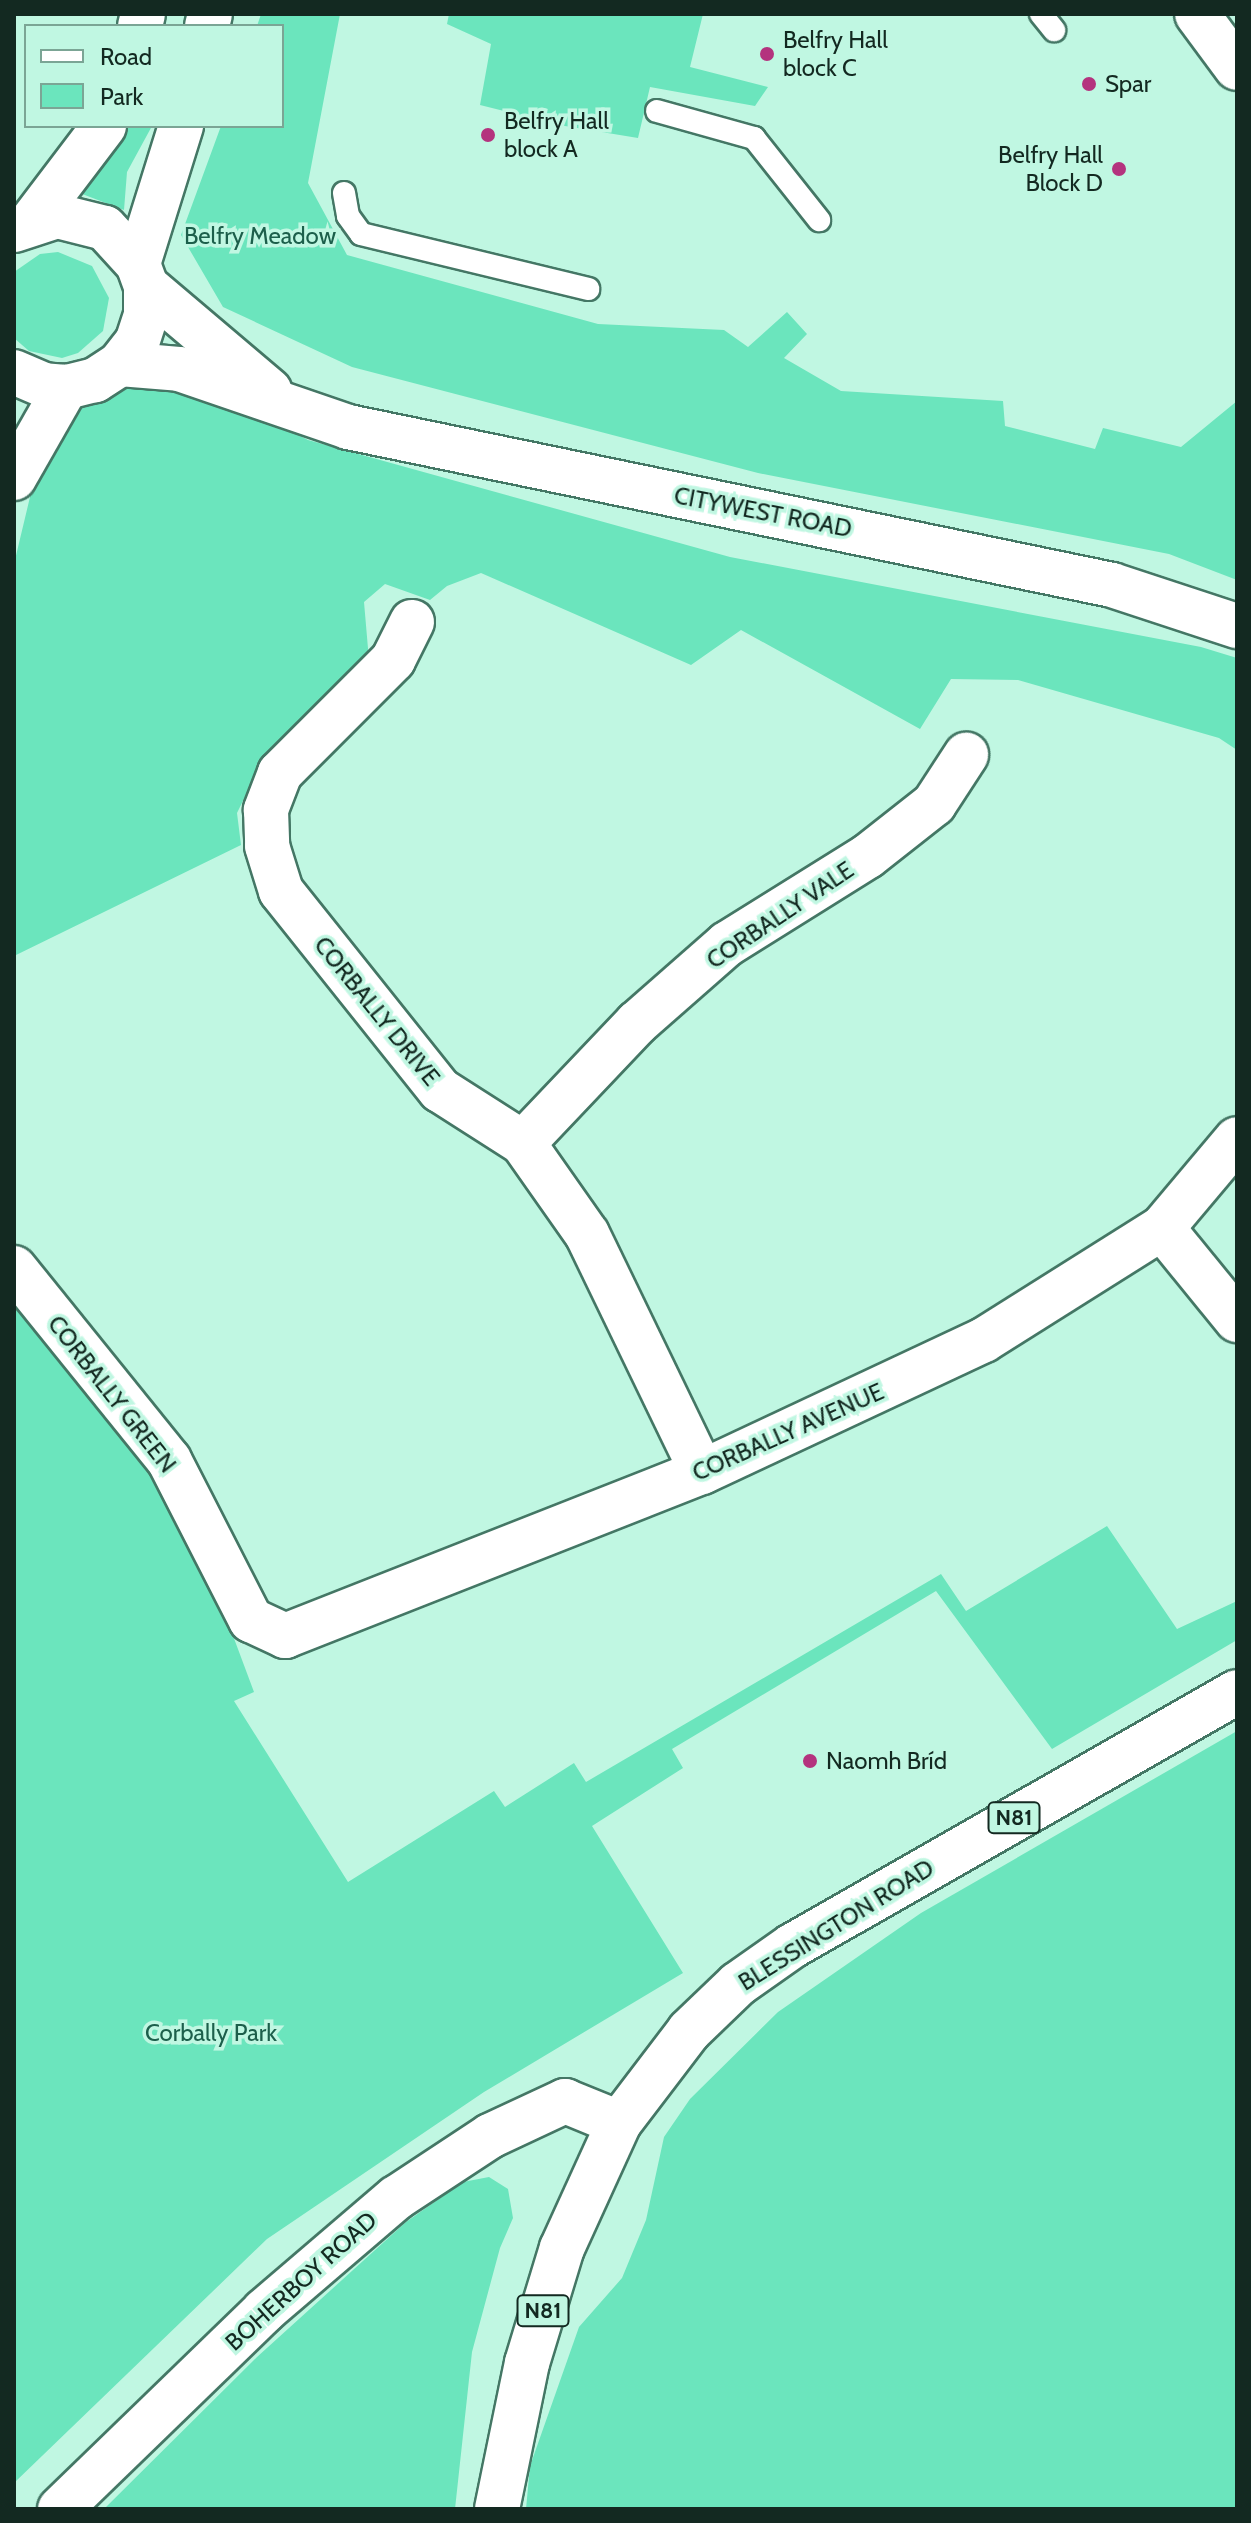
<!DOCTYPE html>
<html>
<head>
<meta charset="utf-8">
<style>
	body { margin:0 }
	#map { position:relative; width:1251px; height:2523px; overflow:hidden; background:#c0f7e2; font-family:Cabin,sans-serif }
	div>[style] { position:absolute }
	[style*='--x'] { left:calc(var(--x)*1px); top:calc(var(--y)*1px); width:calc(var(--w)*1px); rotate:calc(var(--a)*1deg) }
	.green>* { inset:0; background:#6be5bd }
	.roads { filter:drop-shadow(2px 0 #447765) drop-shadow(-2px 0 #447765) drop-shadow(0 2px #447765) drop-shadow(0 -2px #447765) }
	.service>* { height:22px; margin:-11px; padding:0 11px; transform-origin:11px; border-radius:11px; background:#fff }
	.minor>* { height:44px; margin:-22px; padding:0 22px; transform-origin:22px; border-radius:22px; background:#fff }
	.tertiary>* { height:44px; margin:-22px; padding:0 22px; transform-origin:22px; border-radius:22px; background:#fff }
	.primary>* { height:44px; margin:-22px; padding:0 22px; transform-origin:22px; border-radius:22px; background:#fff }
	.dots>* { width:22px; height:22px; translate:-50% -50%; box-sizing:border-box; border:4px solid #c0f7e2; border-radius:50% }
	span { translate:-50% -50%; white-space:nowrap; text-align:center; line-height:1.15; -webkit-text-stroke:7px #c0f7e2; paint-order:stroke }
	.shield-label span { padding:2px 6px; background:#c0f7e2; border:2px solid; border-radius:6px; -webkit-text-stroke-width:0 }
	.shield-label { font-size:22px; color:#132921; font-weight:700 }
	.poi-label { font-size:24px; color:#132921 }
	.left { translate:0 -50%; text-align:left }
	.right { translate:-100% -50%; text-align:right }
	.park-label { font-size:24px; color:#1c5f4b }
	.street-label { font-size:24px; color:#132921 }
	.frame { position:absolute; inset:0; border:16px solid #132921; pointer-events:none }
	.legend { position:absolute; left:24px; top:24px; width:260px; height:104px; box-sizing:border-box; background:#c0f7e2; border:2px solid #7ba595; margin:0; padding:10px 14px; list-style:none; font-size:24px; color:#132921 }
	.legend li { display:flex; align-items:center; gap:16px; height:40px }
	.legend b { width:40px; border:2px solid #7ba595 }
</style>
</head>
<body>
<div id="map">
	<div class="green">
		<div style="clip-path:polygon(261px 14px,340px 14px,308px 183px,347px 255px,598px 324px,724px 330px,748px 347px,787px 312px,807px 334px,784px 358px,841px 391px,1003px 401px,1005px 426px,1095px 449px,1103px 428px,1181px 447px,1237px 401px,1237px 580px,1169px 554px,758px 473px,352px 367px,223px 307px,181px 235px,221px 126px,282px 126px,282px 26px,257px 26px)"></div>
		<div style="clip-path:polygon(449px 14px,703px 14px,690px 67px,768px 87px,755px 106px,650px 87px,638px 138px,565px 126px,480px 105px,491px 44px,447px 24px)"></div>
		<div style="clip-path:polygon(127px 126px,152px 126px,127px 172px,124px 210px,77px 192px)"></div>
		<div style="clip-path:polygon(58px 252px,92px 266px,109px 298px,103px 331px,78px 353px,62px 358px,29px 351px,14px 338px,14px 272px,40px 254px)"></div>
		<div style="clip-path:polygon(135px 374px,199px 384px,308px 440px,730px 557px,1201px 647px,1237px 658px,1237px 750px,1219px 738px,1018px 680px,951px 679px,920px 729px,741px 630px,691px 665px,481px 573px,447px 586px,430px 600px,385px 584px,364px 602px,369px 660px,264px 758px,237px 813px,241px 845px,14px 956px,14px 564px,41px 451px,69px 401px)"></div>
		<div style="clip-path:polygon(14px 1298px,147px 1466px,229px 1625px,254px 1692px,234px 1701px,348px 1882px,494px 1791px,505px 1807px,574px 1763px,586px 1782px,941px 1574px,966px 1611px,1107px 1526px,1177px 1629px,1237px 1601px,1237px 1640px,1052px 1749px,936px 1591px,672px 1749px,683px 1768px,592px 1826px,683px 1973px,484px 2092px,267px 2239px,14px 2483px)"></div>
		<div style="clip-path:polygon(1237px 1731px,1237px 2509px,526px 2509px,530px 2466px,579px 2327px,622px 2278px,646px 2220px,664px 2137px,690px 2099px,778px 2012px,921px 1913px)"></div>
		<div style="clip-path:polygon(489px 2177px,508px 2189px,513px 2218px,500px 2248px,472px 2352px,455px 2509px,104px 2509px,257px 2357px,406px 2222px,463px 2182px)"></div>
	</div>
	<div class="roads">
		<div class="service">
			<div style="--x:1041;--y:14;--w:21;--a:51"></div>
			<div style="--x:657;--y:111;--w:101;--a:15.6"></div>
			<div style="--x:754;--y:138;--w:105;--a:51.6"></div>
			<div style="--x:344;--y:193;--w:23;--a:80"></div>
			<div style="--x:348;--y:216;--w:22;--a:54"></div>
			<div style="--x:361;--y:234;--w:234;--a:13.6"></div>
		</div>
		<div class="minor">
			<div style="--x:1197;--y:14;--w:67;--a:53.5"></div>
			<div style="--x:140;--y:26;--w:12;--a:-76"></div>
			<div style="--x:207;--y:26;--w:12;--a:-76"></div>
			<div style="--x:32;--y:221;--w:119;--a:-52.8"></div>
			<div style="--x:138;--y:264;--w:145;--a:-72.7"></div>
			<div style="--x:14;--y:478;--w:105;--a:-60.3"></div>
			<div style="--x:412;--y:622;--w:42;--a:116.6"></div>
			<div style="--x:393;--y:660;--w:160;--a:135"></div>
			<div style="--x:280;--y:773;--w:40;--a:111"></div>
			<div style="--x:266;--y:810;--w:36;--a:88"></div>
			<div style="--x:267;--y:846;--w:47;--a:72.7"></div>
			<div style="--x:281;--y:891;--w:255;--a:51.4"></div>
			<div style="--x:440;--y:1090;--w:98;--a:32.6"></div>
			<div style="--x:523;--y:1143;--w:111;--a:54.9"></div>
			<div style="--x:587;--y:1234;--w:264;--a:64.2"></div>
			<div style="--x:523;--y:1143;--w:166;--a:-46.5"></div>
			<div style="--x:637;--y:1023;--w:120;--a:-41.3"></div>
			<div style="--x:727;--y:944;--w:166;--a:-32"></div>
			<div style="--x:868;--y:856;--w:84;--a:-38.2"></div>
			<div style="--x:934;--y:804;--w:59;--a:-56.9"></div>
			<div style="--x:1162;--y:1228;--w:119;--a:50.8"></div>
			<div style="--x:14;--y:1268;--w:247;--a:51.1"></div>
			<div style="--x:169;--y:1460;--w:180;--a:62.9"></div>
			<div style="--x:251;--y:1620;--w:38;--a:25"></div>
			<div style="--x:285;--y:1636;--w:448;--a:-21.5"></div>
			<div style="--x:702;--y:1472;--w:311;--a:-25.1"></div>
			<div style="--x:984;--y:1340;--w:210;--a:-32.2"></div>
			<div style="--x:1162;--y:1228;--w:116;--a:-49.9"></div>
		</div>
		<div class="tertiary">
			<div style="--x:14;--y:230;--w:45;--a:-18"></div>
			<div style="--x:57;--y:216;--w:49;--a:14"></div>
			<div style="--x:105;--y:228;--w:49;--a:47.5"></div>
			<div style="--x:138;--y:264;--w:23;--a:70"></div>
			<div style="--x:146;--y:286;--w:29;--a:90"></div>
			<div style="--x:146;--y:315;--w:28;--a:108"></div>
			<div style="--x:137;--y:342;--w:28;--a:128"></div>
			<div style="--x:120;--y:364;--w:30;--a:147"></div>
			<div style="--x:95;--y:380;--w:30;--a:166"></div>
			<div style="--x:66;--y:387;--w:22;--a:-175"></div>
			<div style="--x:44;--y:385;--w:33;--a:-157"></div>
			<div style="--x:146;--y:286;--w:162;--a:40.3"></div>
			<div style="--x:120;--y:364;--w:59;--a:4.8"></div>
			<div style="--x:179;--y:369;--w:179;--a:18.9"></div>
			<div style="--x:348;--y:427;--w:780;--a:11.68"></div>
			<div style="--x:1112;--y:585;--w:132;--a:18.2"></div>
			<div style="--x:60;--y:2509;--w:284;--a:-44.1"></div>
			<div style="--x:264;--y:2311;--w:174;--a:-40.6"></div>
			<div style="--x:396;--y:2198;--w:113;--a:-33.4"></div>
			<div style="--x:490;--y:2136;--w:83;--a:-25"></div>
			<div style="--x:565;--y:2101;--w:58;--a:22.2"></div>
		</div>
		<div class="primary">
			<div style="--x:497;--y:2509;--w:149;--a:-78.4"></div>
			<div style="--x:527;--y:2363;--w:120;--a:-73.1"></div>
			<div style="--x:562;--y:2248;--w:137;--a:-65.5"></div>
			<div style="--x:619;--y:2123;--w:116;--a:-52.7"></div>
			<div style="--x:689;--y:2031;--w:68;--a:-43.8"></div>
			<div style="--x:738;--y:1984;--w:66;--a:-35.1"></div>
			<div style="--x:792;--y:1946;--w:512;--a:-29.72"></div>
		</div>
	</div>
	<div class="dots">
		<div style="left:767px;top:54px;background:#b4337e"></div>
		<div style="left:1089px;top:84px;background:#b4337e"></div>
		<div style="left:488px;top:135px;background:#b4337e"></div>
		<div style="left:1119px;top:169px;background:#b4337e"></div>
		<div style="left:810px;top:1761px;background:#b4337e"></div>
	</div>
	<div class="shield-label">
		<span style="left:1014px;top:1818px">N81</span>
		<span style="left:543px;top:2311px">N81</span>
	</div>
	<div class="poi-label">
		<span class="left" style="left:783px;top:54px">Belfry Hall<br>block C</span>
		<span class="left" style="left:1105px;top:84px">Spar</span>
		<span class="left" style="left:504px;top:135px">Belfry Hall<br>block A</span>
		<span class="right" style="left:1103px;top:169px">Belfry Hall<br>Block D</span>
		<span class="left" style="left:826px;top:1761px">Naomh Bríd</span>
	</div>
	<div class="park-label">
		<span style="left:260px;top:236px">Belfry Meadow</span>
		<span style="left:211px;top:2033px">Corbally Park</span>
	</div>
	<div class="street-label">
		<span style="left:763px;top:512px;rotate:11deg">CITYWEST ROAD</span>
		<span style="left:780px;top:915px;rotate:-34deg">CORBALLY VALE</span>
		<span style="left:377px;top:1011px;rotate:51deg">CORBALLY DRIVE</span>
		<span style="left:112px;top:1394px;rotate:52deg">CORBALLY GREEN</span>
		<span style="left:788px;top:1432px;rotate:-24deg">CORBALLY AVENUE</span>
		<span style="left:836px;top:1925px;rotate:-32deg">BLESSINGTON ROAD</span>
		<span style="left:301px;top:2281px;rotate:-42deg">BOHERBOY ROAD</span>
	</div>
	<div class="frame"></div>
	<ul class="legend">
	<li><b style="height:10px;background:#fff"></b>Road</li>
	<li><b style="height:22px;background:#6be5bd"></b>Park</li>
	</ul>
</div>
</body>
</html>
